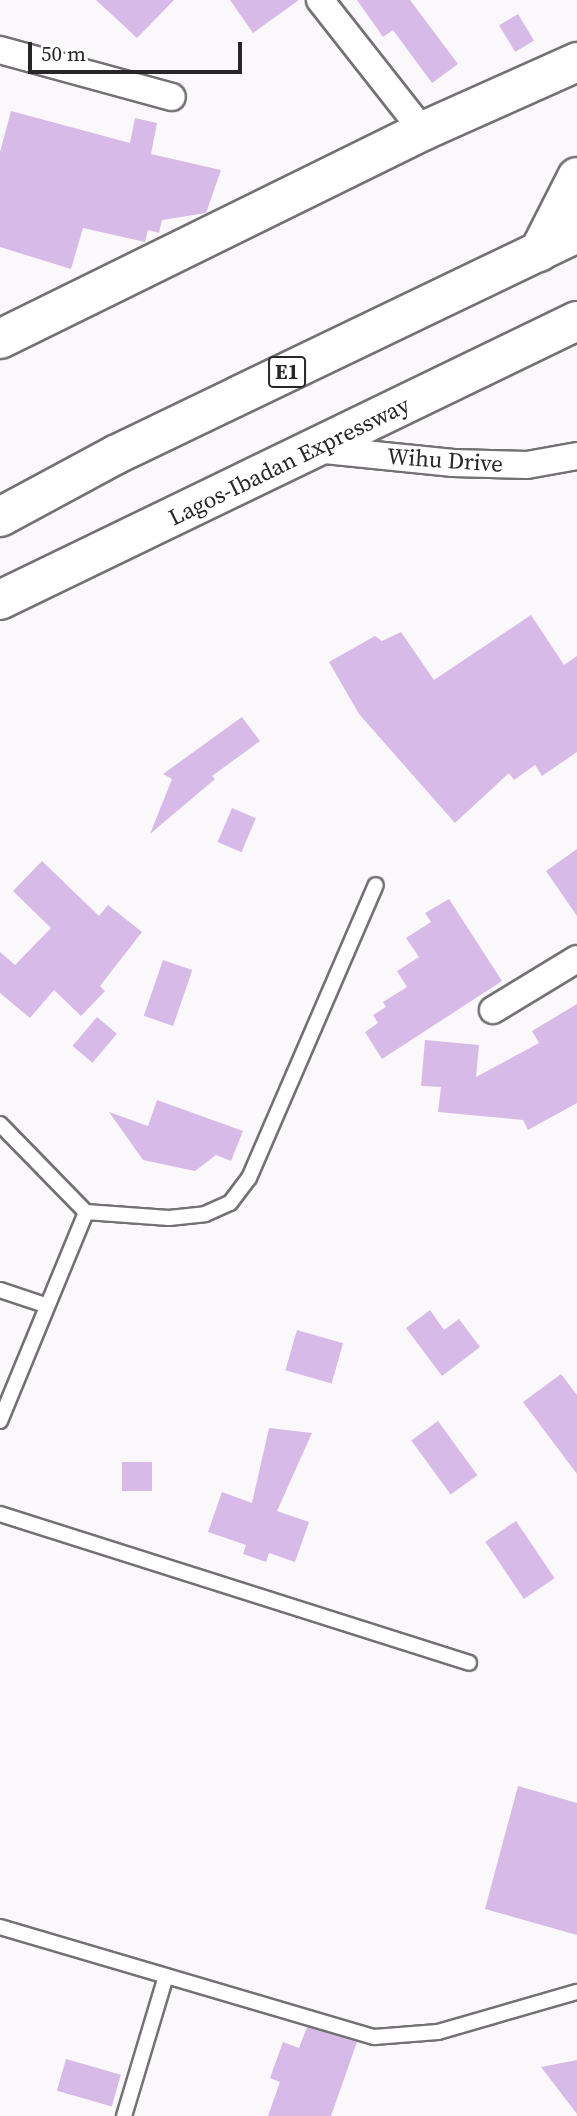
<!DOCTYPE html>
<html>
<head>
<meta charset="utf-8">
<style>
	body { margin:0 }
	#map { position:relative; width:577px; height:2116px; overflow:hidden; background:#fbf8fb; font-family:"Source Serif 4",serif }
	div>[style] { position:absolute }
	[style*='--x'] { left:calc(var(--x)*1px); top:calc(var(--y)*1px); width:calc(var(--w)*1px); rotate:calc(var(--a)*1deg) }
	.building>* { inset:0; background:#d7bae7; transform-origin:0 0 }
	.roads { filter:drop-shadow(2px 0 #737173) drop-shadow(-2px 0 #737173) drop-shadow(0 2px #737173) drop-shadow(0 -2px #737173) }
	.service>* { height:14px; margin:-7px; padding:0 7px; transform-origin:7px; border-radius:7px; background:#fff }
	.minor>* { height:26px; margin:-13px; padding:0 13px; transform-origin:13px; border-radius:13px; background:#fff }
	.secondary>* { height:38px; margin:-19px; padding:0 19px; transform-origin:19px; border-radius:19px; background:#fff }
	.motorway>* { height:38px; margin:-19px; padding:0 19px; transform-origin:19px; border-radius:19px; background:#fff }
	span { translate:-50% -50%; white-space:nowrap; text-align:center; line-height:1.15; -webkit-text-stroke:5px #fff; paint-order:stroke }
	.shield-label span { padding:2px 5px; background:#fff; border:2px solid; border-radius:5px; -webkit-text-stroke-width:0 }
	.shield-label { font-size:21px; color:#282728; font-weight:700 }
	.street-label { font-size:23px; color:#282728 }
	.scale { position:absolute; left:28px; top:42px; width:214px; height:32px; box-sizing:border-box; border:4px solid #282728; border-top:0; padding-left:9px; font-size:21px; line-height:24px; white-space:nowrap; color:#282728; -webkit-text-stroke:5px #fff; paint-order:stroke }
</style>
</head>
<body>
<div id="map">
	<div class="building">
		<div style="clip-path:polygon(96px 0,174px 0,137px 38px)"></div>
		<div style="clip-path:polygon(230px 0,299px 0,253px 33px)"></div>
		<div style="clip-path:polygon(357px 0,410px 0,458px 64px,432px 83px,393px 30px,383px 37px)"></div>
		<div style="left:518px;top:14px;width:31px;height:22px;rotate:59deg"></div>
		<div style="clip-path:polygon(11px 111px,130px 143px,135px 118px,157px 123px,151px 154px,221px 170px,206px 213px,162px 220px,159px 233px,148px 230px,145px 242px,83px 228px,71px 269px,0 247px,0 152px)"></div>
		<div style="clip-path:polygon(531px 615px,564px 665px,577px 656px,577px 752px,542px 776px,535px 765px,514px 780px,509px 773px,455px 823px,359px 714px,329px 662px,375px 636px,382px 641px,401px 632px,434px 680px)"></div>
		<div style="clip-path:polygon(242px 717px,260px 741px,212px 776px,215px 779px,150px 834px,172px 779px,163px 774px)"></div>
		<div style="left:232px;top:808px;width:26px;height:37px;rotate:23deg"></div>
		<div style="clip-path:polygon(577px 849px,577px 916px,546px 871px)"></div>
		<div style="clip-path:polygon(42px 861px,99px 916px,108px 905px,142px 932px,100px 986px,105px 991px,81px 1016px,54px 990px,30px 1018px,0 993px,0 952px,15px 965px,51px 928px,13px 891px)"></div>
		<div style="clip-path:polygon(449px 899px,502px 981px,382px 1059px,365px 1032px,378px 1023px,373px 1015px,386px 1007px,383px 1002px,407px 987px,397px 971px,419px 957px,406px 938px,431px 922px,425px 913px)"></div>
		<div style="left:163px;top:960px;width:31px;height:59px;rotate:19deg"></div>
		<div style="clip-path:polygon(577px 1004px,577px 1103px,528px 1130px,523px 1120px,438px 1112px,441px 1087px,421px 1086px,425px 1040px,479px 1045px,476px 1077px,539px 1043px,532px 1031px)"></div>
		<div style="left:97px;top:1017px;width:26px;height:38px;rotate:40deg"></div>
		<div style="clip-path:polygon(157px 1100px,243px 1131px,231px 1161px,216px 1155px,195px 1171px,143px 1160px,109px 1112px,148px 1126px)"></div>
		<div style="clip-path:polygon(430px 1310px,444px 1330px,459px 1319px,480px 1347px,442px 1376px,406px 1328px)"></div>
		<div style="left:297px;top:1330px;width:48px;height:42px;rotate:16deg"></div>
		<div style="clip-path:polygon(561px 1374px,577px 1395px,577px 1474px,523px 1402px)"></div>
		<div style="left:438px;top:1421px;width:67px;height:33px;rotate:54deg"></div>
		<div style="clip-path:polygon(269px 1428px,312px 1433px,277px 1511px,309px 1522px,295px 1562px,269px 1553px,266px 1562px,243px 1554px,246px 1545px,208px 1532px,222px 1492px,252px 1503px)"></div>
		<div style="left:152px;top:1462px;width:29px;height:30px;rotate:90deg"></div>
		<div style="left:516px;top:1521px;width:69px;height:37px;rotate:56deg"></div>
		<div style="clip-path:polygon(518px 1786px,577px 1803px,577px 1935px,485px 1909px)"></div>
		<div style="clip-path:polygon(307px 2027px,357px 2042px,331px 2116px,268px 2116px,280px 2082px,270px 2078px,283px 2042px,299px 2048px)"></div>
		<div style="left:66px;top:2059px;width:57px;height:33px;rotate:16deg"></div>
		<div style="clip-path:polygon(577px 2060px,577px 2114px,541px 2067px)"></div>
	</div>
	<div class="roads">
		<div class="service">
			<div style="--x:0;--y:1124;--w:123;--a:45.7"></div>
			<div style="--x:86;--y:1212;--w:83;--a:4.1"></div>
			<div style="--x:169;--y:1218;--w:36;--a:-6"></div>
			<div style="--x:205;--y:1214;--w:27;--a:-24"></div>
			<div style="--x:230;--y:1203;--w:31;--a:-53"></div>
			<div style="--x:249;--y:1178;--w:319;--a:-66.6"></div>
			<div style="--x:0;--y:1290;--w:47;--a:18.4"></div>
			<div style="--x:0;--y:1421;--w:226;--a:-67.6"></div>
			<div style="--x:0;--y:1514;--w:492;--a:17.6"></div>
			<div style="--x:0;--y:1927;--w:390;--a:16.4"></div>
			<div style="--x:374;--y:2037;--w:64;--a:-4.5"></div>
			<div style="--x:438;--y:2032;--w:145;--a:-16.1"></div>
			<div style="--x:124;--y:2116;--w:146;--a:-73.3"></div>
		</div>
		<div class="minor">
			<div style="--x:320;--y:0;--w:167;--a:51.8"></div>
			<div style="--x:0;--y:50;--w:178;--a:15.3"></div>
			<div style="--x:315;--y:449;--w:139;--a:5.8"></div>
			<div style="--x:453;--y:463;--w:74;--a:1.5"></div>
			<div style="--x:527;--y:465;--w:51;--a:-10.2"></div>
			<div style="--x:493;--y:1010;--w:98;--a:-31.3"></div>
		</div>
		<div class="secondary">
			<div style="--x:0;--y:339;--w:471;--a:-26.2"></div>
			<div style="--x:423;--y:131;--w:169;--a:-24.1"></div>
		</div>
		<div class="motorway">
			<div style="--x:539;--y:252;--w:84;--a:-63.1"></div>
			<div style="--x:0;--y:517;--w:131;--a:-28.3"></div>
			<div style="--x:115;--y:455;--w:513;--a:-25.67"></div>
			<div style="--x:0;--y:600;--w:641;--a:-25.81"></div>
		</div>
	</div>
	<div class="shield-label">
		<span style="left:287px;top:372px">E1</span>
	</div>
	<div class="street-label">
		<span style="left:445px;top:460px;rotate:4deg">Wihu Drive</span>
		<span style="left:289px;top:461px;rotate:-26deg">Lagos-Ibadan Expressway</span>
	</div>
	<div class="scale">50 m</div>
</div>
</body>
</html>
